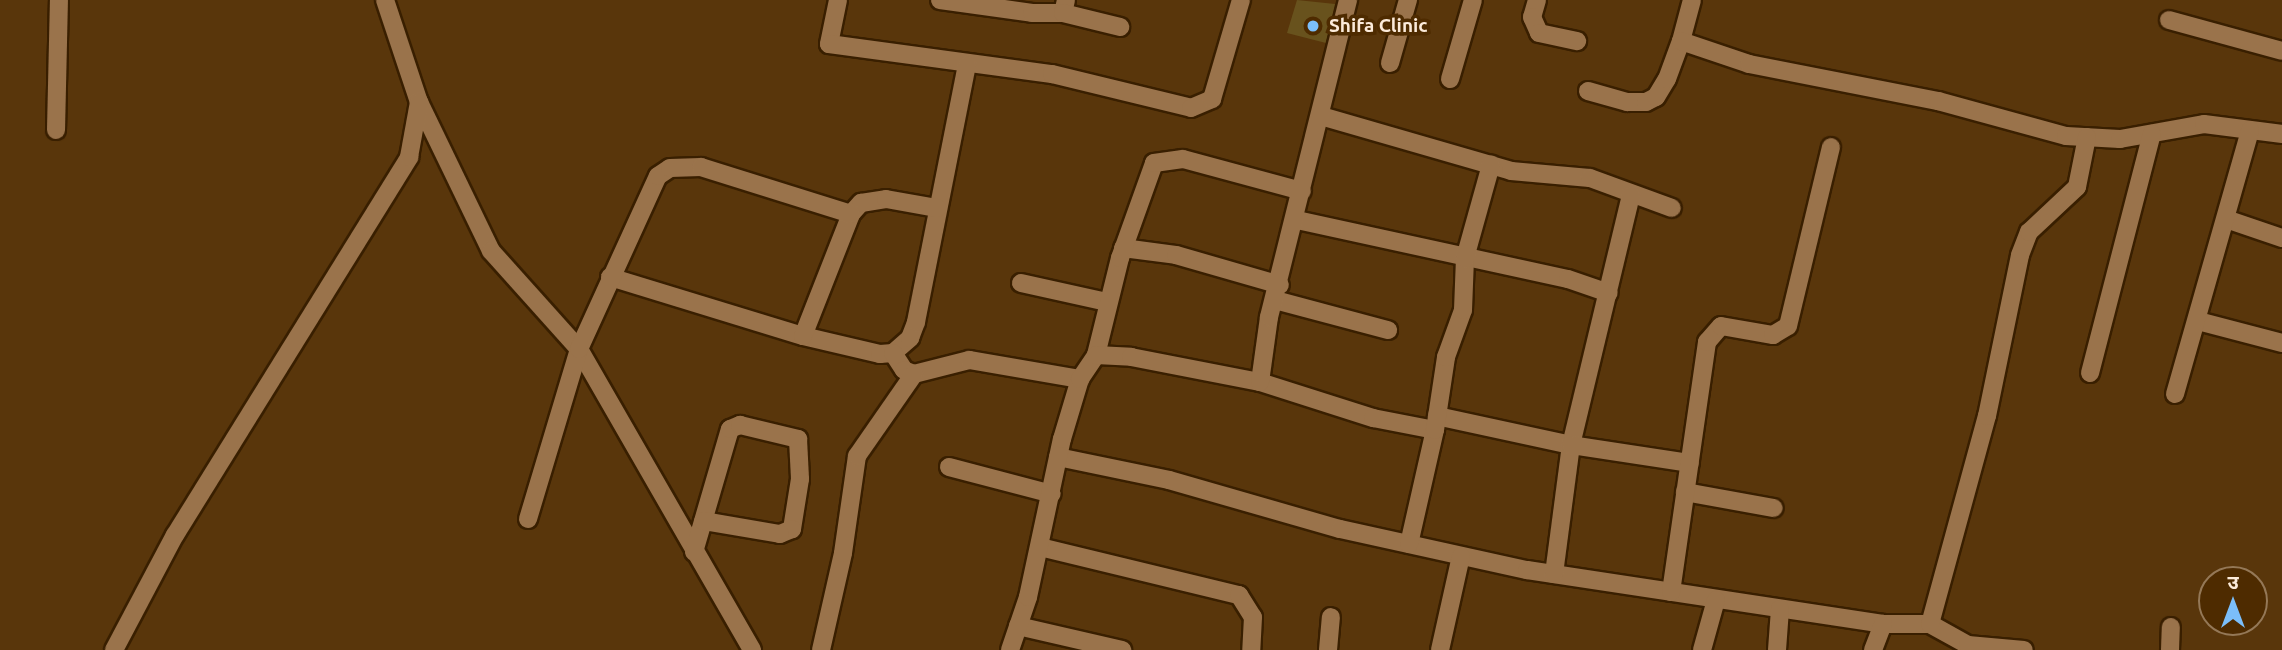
<!DOCTYPE html>
<html>
<head>
<meta charset="utf-8">
<style>
	body { margin:0 }
	#map { position:relative; width:2282px; height:650px; overflow:hidden; background:#59360b; font-family:Ubuntu,"Noto Sans Devanagari",sans-serif }
	div>[style] { position:absolute }
	[style*='--x'] { left:calc(var(--x)*1px); top:calc(var(--y)*1px); width:calc(var(--w)*1px); rotate:calc(var(--a)*1deg) }
	.building>* { inset:0; background:#68521d }
	.roads { filter:drop-shadow(2px 0 #391f00) drop-shadow(-2px 0 #391f00) drop-shadow(0 2px #391f00) drop-shadow(0 -2px #391f00) }
	.minor>* { height:18px; margin:-9px; padding:0 9px; transform-origin:9px; border-radius:9px; background:#9a734b }
	.dots>* { width:19px; height:19px; translate:-50% -50%; box-sizing:border-box; border:4px solid #4e2b00; border-radius:50% }
	span { translate:-50% -50%; white-space:nowrap; text-align:center; line-height:1.15; -webkit-text-stroke:7px #4e2b00; paint-order:stroke }
	.poi-label { font-size:19px; color:#fcebda; font-weight:700 }
	.left { translate:0 -50%; text-align:left }
	.north { position:absolute; left:2198px; top:566px; width:70px; height:70px; box-sizing:border-box; background:#4e2b00; border:2px solid #947857; border-radius:50%; rotate:0deg; font-size:19px; font-weight:700; line-height:28px; text-align:center; color:#fcebda }
	.north::after { content:''; display:block; margin:auto; width:24px; height:32px; background:#7bbef9; clip-path:polygon(50% 0,100% 100%,50% 72%,0 100%) }
</style>
</head>
<body>
<div id="map">
	<div class="building">
		<div style="clip-path:polygon(1297px 0,1335px 4px,1326px 43px,1287px 33px)"></div>
	</div>
	<div class="roads">
		<div class="minor">
			<div style="--x:385;--y:0;--w:108;--a:71.6"></div>
			<div style="--x:419;--y:102;--w:165;--a:64.2"></div>
			<div style="--x:491;--y:251;--w:132;--a:48.1"></div>
			<div style="--x:579;--y:349;--w:347;--a:60.1"></div>
			<div style="--x:838;--y:0;--w:45;--a:101.6"></div>
			<div style="--x:829;--y:44;--w:225;--a:7.7"></div>
			<div style="--x:1052;--y:74;--w:143;--a:13.7"></div>
			<div style="--x:1191;--y:108;--w:23;--a:-23"></div>
			<div style="--x:1212;--y:99;--w:103;--a:-73.7"></div>
			<div style="--x:940;--y:0;--w:93;--a:8"></div>
			<div style="--x:1032;--y:13;--w:31;--a:0"></div>
			<div style="--x:1063;--y:13;--w:13;--a:-77"></div>
			<div style="--x:1537;--y:0;--w:18;--a:106"></div>
			<div style="--x:1532;--y:17;--w:17;--a:66"></div>
			<div style="--x:1539;--y:33;--w:39;--a:12"></div>
			<div style="--x:1063;--y:13;--w:59;--a:13.8"></div>
			<div style="--x:2169;--y:20;--w:117;--a:15.3"></div>
			<div style="--x:1681;--y:41;--w:42;--a:-75"></div>
			<div style="--x:1390;--y:63;--w:66;--a:-74.1"></div>
			<div style="--x:1450;--y:79;--w:82;--a:-73.8"></div>
			<div style="--x:1588;--y:91;--w:41;--a:15.8"></div>
			<div style="--x:1627;--y:102;--w:19;--a:0"></div>
			<div style="--x:1646;--y:102;--w:11;--a:-27"></div>
			<div style="--x:1656;--y:97;--w:21;--a:-59"></div>
			<div style="--x:1667;--y:79;--w:40;--a:-69.8"></div>
			<div style="--x:1681;--y:41;--w:72;--a:18.7"></div>
			<div style="--x:1749;--y:64;--w:193;--a:11.1"></div>
			<div style="--x:1938;--y:101;--w:133;--a:15.3"></div>
			<div style="--x:2066;--y:136;--w:54;--a:3.2"></div>
			<div style="--x:2120;--y:139;--w:85;--a:-10.1"></div>
			<div style="--x:2204;--y:124;--w:79;--a:7.3"></div>
			<div style="--x:1321;--y:116;--w:198;--a:16.1"></div>
			<div style="--x:1511;--y:171;--w:79;--a:5.1"></div>
			<div style="--x:1590;--y:178;--w:87;--a:20.1"></div>
			<div style="--x:56;--y:130;--w:130;--a:-88.7"></div>
			<div style="--x:2226;--y:219;--w:59;--a:18.7"></div>
			<div style="--x:1297;--y:220;--w:277;--a:12.3"></div>
			<div style="--x:1568;--y:279;--w:43;--a:18.9"></div>
			<div style="--x:1123;--y:248;--w:53;--a:7.5"></div>
			<div style="--x:1176;--y:255;--w:108;--a:16.1"></div>
			<div style="--x:610;--y:277;--w:202;--a:17"></div>
			<div style="--x:803;--y:336;--w:79;--a:13.2"></div>
			<div style="--x:880;--y:354;--w:13;--a:-4"></div>
			<div style="--x:893;--y:353;--w:23;--a:-41"></div>
			<div style="--x:910;--y:338;--w:17;--a:-69"></div>
			<div style="--x:916;--y:322;--w:262;--a:-78.8"></div>
			<div style="--x:1021;--y:283;--w:88;--a:12.5"></div>
			<div style="--x:1275;--y:300;--w:117;--a:14.9"></div>
			<div style="--x:2198;--y:321;--w:87;--a:14.7"></div>
			<div style="--x:803;--y:336;--w:131;--a:-68.5"></div>
			<div style="--x:851;--y:214;--w:15;--a:-48"></div>
			<div style="--x:861;--y:203;--w:25;--a:-9"></div>
			<div style="--x:886;--y:199;--w:52;--a:10"></div>
			<div style="--x:893;--y:353;--w:20;--a:57"></div>
			<div style="--x:904;--y:370;--w:11;--a:22"></div>
			<div style="--x:914;--y:374;--w:57;--a:-14.3"></div>
			<div style="--x:969;--y:360;--w:113;--a:9.7"></div>
			<div style="--x:1096;--y:355;--w:100;--a:-76.1"></div>
			<div style="--x:1120;--y:258;--w:101;--a:-70.3"></div>
			<div style="--x:1154;--y:163;--w:29;--a:-8"></div>
			<div style="--x:1183;--y:159;--w:123;--a:15.1"></div>
			<div style="--x:2090;--y:373;--w:247;--a:-75.5"></div>
			<div style="--x:1260;--y:382;--w:119;--a:17.7"></div>
			<div style="--x:1373;--y:418;--w:63;--a:11"></div>
			<div style="--x:2175;--y:394;--w:274;--a:-74.1"></div>
			<div style="--x:1437;--y:416;--w:137;--a:12.2"></div>
			<div style="--x:1571;--y:445;--w:257;--a:-76.5"></div>
			<div style="--x:1058;--y:457;--w:113;--a:11.7"></div>
			<div style="--x:1169;--y:480;--w:178;--a:16"></div>
			<div style="--x:1340;--y:529;--w:191;--a:12.4"></div>
			<div style="--x:1527;--y:570;--w:360;--a:8.6"></div>
			<div style="--x:1883;--y:624;--w:47;--a:0"></div>
			<div style="--x:1930;--y:624;--w:43;--a:28.9"></div>
			<div style="--x:1968;--y:645;--w:56;--a:5.1"></div>
			<div style="--x:949;--y:467;--w:106;--a:14.7"></div>
			<div style="--x:1685;--y:492;--w:90;--a:10.2"></div>
			<div style="--x:528;--y:519;--w:177;--a:-73.3"></div>
			<div style="--x:579;--y:349;--w:190;--a:-65.5"></div>
			<div style="--x:658;--y:176;--w:14;--a:-34"></div>
			<div style="--x:670;--y:168;--w:31;--a:-2"></div>
			<div style="--x:701;--y:167;--w:157;--a:17.4"></div>
			<div style="--x:1409;--y:544;--w:117;--a:-77.2"></div>
			<div style="--x:1435;--y:430;--w:74;--a:-81.4"></div>
			<div style="--x:1446;--y:357;--w:50;--a:-70.1"></div>
			<div style="--x:1463;--y:310;--w:52;--a:-87.8"></div>
			<div style="--x:1465;--y:258;--w:97;--a:-74.4"></div>
			<div style="--x:1040;--y:547;--w:205;--a:13.6"></div>
			<div style="--x:1239;--y:595;--w:26;--a:58"></div>
			<div style="--x:1253;--y:617;--w:33;--a:93"></div>
			<div style="--x:694;--y:552;--w:128;--a:-73.7"></div>
			<div style="--x:730;--y:429;--w:11;--a:-22"></div>
			<div style="--x:740;--y:425;--w:60;--a:13.6"></div>
			<div style="--x:798;--y:439;--w:40;--a:87.1"></div>
			<div style="--x:800;--y:479;--w:51;--a:99.1"></div>
			<div style="--x:792;--y:529;--w:13;--a:157"></div>
			<div style="--x:780;--y:534;--w:78;--a:-170.4"></div>
			<div style="--x:1554;--y:574;--w:130;--a:-82.5"></div>
			<div style="--x:1571;--y:445;--w:120;--a:8.6"></div>
			<div style="--x:1671;--y:592;--w:253;--a:-81.8"></div>
			<div style="--x:1707;--y:342;--w:21;--a:-49"></div>
			<div style="--x:1721;--y:326;--w:53;--a:9.8"></div>
			<div style="--x:1773;--y:335;--w:17;--a:-31"></div>
			<div style="--x:1788;--y:326;--w:184;--a:-76.5"></div>
			<div style="--x:1930;--y:624;--w:216;--a:-74.7"></div>
			<div style="--x:1987;--y:416;--w:164;--a:-78.4"></div>
			<div style="--x:2020;--y:255;--w:25;--a:-69"></div>
			<div style="--x:2029;--y:232;--w:66;--a:-43.2"></div>
			<div style="--x:2077;--y:187;--w:51;--a:-78.7"></div>
			<div style="--x:1018;--y:626;--w:107;--a:13"></div>
			<div style="--x:114;--y:650;--w:130;--a:-62.1"></div>
			<div style="--x:175;--y:535;--w:445;--a:-58.2"></div>
			<div style="--x:409;--y:157;--w:56;--a:-79.7"></div>
			<div style="--x:821;--y:650;--w:99;--a:-77.2"></div>
			<div style="--x:843;--y:553;--w:98;--a:-81.8"></div>
			<div style="--x:857;--y:456;--w:100;--a:-55.2"></div>
			<div style="--x:1010;--y:650;--w:56;--a:-71.2"></div>
			<div style="--x:1028;--y:597;--w:162;--a:-77.9"></div>
			<div style="--x:1062;--y:439;--w:63;--a:-73.3"></div>
			<div style="--x:1080;--y:379;--w:29;--a:-56"></div>
			<div style="--x:1096;--y:355;--w:35;--a:3"></div>
			<div style="--x:1131;--y:357;--w:131;--a:11"></div>
			<div style="--x:1260;--y:382;--w:66;--a:-82.1"></div>
			<div style="--x:1269;--y:317;--w:327;--a:-76"></div>
			<div style="--x:1328;--y:650;--w:33;--a:-85"></div>
			<div style="--x:1440;--y:650;--w:96;--a:-77.4"></div>
			<div style="--x:1702;--y:650;--w:52;--a:-74.4"></div>
			<div style="--x:1777;--y:650;--w:41;--a:-85.8"></div>
			<div style="--x:1873;--y:650;--w:28;--a:-69"></div>
			<div style="--x:2170;--y:650;--w:23;--a:-88"></div>
		</div>
	</div>
	<div class="dots">
		<div style="left:1313px;top:26px;background:#7bbef9"></div>
	</div>
	<div class="poi-label">
		<span class="left" style="left:1329px;top:26px">Shifa Clinic</span>
	</div>
	<div class="north">उ</div>
</div>
</body>
</html>
